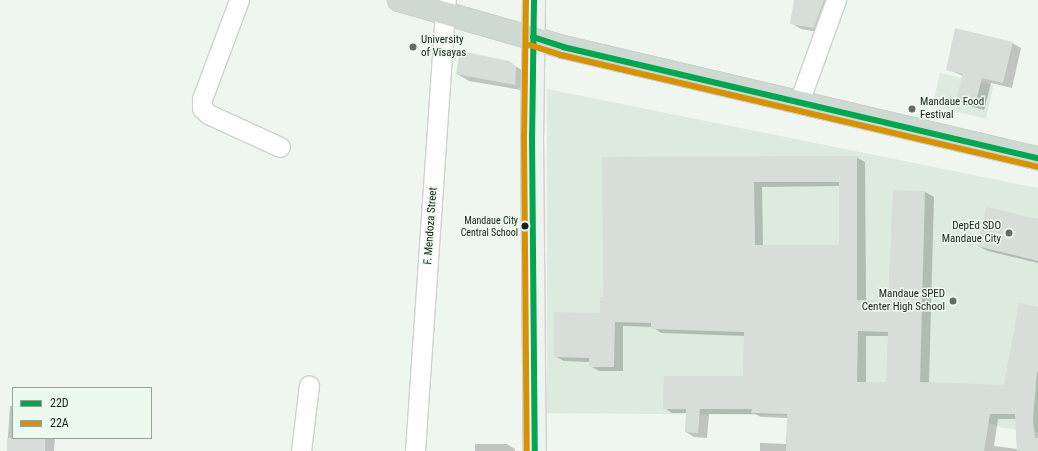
<!DOCTYPE html>
<html>
<head>
<meta charset="utf-8">
<style>
	body { margin:0 }
	#map { position:relative; width:1038px; height:451px; overflow:hidden; background:#eff6f0; font-family:"Roboto Condensed",sans-serif }
	div>[style] { position:absolute }
	[style*='--x'] { left:calc(var(--x)*1px); top:calc(var(--y)*1px); width:calc(var(--w)*1px); rotate:calc(var(--a)*1deg) }
	.built>* { inset:0; background:#ddeadf; transform-origin:0 0 }
	.shadow>* { inset:0; background:#0003 }
	.building>* { inset:0; background:#d7ddd8; transform-origin:0 0 }
	.roads { filter:drop-shadow(1px 0 #cdd2ce) drop-shadow(-1px 0 #cdd2ce) drop-shadow(0 1px #cdd2ce) drop-shadow(0 -1px #cdd2ce) }
	.street>* { height:19px; margin:-9.5px; padding:0 9.5px; transform-origin:9.5px; border-radius:9.5px; background:#fdfefd }
	.secondary>* { height:22px; margin:-11px; padding:0 11px; transform-origin:11px; border-radius:11px; background:#eff3ef }
	.highway>* { height:22px; margin:-11px; padding:0 11px; transform-origin:11px; border-radius:11px; background:#cedad1 }
	.bus-1>* { height:6px; margin:-3px; padding:0 3px; transform-origin:3px; border-radius:3px; background:#00a651 }
	.bus-2>* { height:6px; margin:-3px; padding:0 3px; transform-origin:3px; border-radius:3px; background:#d69204 }
	.dots>* { width:11px; height:11px; translate:-50% -50%; box-sizing:border-box; border:2px solid #ecf9ee; border-radius:50% }
	span { translate:-50% -50%; white-space:nowrap; text-align:center; line-height:1.15; -webkit-text-stroke:3px #ecf9ee; paint-order:stroke }
	.bus-label { font-size:10px; color:#1b1f1b }
	.right { translate:-100% -50%; text-align:right }
	.poi-label { font-size:11px; color:#1b1f1b }
	.left { translate:0 -50%; text-align:left }
	.street-label { font-size:11px; color:#1b1f1b }
	.legend { position:absolute; left:12px; top:387px; width:140px; height:52px; box-sizing:border-box; background:#ecf9ee; border:1px solid #98a29a; margin:0; padding:5px 7px; list-style:none; font-size:12px; color:#1b1f1b }
	.legend li { display:flex; align-items:center; gap:8px; height:20px }
	.legend b { width:20px; border:1px solid #98a29a }
</style>
</head>
<body>
<div id="map">
	<div class="built">
		<div style="left:940px;top:73px;width:55px;height:34px;rotate:13deg"></div>
		<div style="clip-path:polygon(547px 89px,1038px 188px,1038px 432px,1003px 428px,971px 417px,547px 413px)"></div>
	</div>
	<div class="shadow">
		<div style="clip-path:polygon(795px 0,837px 0,824px 33px,801px 29px,791px 23px)"></div>
		<div style="clip-path:polygon(1012px 43px,1021px 48px,1012px 88px,991px 83px,984px 110px,966px 105px,957px 100px,963px 76px,947px 69px)"></div>
		<div style="clip-path:polygon(509px 62px,528px 74px,527px 91px,469px 81px,457px 74px)"></div>
		<div style="clip-path:polygon(evenodd,856px 157px,865px 162px,866px 301px,889px 302px,894px 191px,925px 192px,934px 197px,929px 383px,1005px 386px,1038px 308px,1038px 451px,760px 451px,760px 443px,786px 444px,788px 418px,761px 417px,755px 414px,709px 414px,707px 438px,694px 437px,686px 432px,687px 413px,672px 413px,664px 408px,744px 377px,745px 336px,661px 333px,652px 327px,623px 326px,623px 371px,599px 371px,590px 366px,590px 362px,564px 361px,555px 356px,601px 314px,604px 298px,603px 158px,856px 157px,840px 186px,840px 246px,763px 246px,762px 187px,840px 186px,856px 157px,866px 336px,889px 336px,887px 383px,866px 383px,866px 336px,856px 157px,998px 419px,1016px 419px,1017px 449px,994px 446px,998px 419px)"></div>
		<div style="clip-path:polygon(1038px 220px,1038px 263px,988px 251px,978px 246px)"></div>
		<div style="clip-path:polygon(10px 406px,13px 406px,13px 438px,55px 438px,54px 451px,7px 451px)"></div>
		<div style="clip-path:polygon(475px 444px,507px 444px,515px 449px,515px 451px,522px 451px,475px 451px)"></div>
	</div>
	<div class="building">
		<div style="clip-path:polygon(794px 0,824px 0,814px 28px,790px 24px)"></div>
		<div style="clip-path:polygon(955px 28px,1013px 42px,1003px 83px,982px 78px,975px 105px,956px 100px,963px 74px,946px 70px)"></div>
		<div style="clip-path:polygon(460px 51px,509px 61px,516px 66px,515px 85px,456px 74px)"></div>
		<div style="clip-path:polygon(evenodd,857px 156px,857px 300px,888px 301px,893px 190px,925px 191px,920px 382px,1004px 385px,1019px 303px,1038px 307px,1038px 372px,1037px 372px,1033px 420px,1035px 438px,1038px 438px,1038px 451px,1017px 451px,1015px 414px,990px 414px,984px 451px,786px 451px,787px 414px,751px 413px,752px 409px,700px 409px,698px 433px,685px 432px,686px 409px,663px 409px,664px 376px,743px 376px,744px 332px,651px 329px,651px 323px,615px 322px,614px 367px,589px 367px,589px 358px,554px 357px,554px 312px,600px 313px,600px 297px,603px 297px,602px 157px,857px 156px,754px 182px,839px 182px,839px 245px,755px 245px,754px 182px,857px 156px,858px 331px,888px 332px,886px 382px,857px 382px,858px 331px)"></div>
		<div style="clip-path:polygon(986px 207px,1038px 219px,1038px 261px,977px 246px)"></div>
		<div style="left:7px;top:438px;width:38px;height:13px"></div>
	</div>
	<div class="roads">
		<div class="street">
			<div style="--x:239;--y:0;--w:106;--a:110.5"></div>
			<div style="--x:202;--y:99;--w:9;--a:90"></div>
			<div style="--x:202;--y:108;--w:8;--a:45"></div>
			<div style="--x:208;--y:114;--w:79;--a:24.6"></div>
			<div style="--x:799;--y:102;--w:109;--a:-70.1"></div>
			<div style="--x:301;--y:451;--w:66;--a:-83.1"></div>
			<div style="--x:415;--y:451;--w:452;--a:-86.1"></div>
		</div>
		<div class="secondary">
			<div style="--x:534;--y:0;--w:135;--a:90.8"></div>
			<div style="--x:532;--y:135;--w:316;--a:89.5"></div>
		</div>
		<div class="highway">
			<div style="--x:399;--y:0;--w:171;--a:16"></div>
			<div style="--x:563;--y:47;--w:488;--a:13.2"></div>
		</div>
	</div>
	<div class="bus-1">
		<div style="--x:534;--y:0;--w:135;--a:90.8"></div>
		<div style="--x:532;--y:135;--w:316;--a:89.5"></div>
		<div style="--x:533;--y:37;--w:32;--a:18"></div>
		<div style="--x:563;--y:47;--w:488;--a:13.2"></div>
	</div>
	<div class="bus-2">
		<div style="--x:526;--y:0;--w:135;--a:90.8"></div>
		<div style="--x:524;--y:135;--w:316;--a:89.5"></div>
		<div style="--x:530;--y:45;--w:33;--a:18"></div>
		<div style="--x:561;--y:55;--w:488;--a:13.2"></div>
	</div>
	<div class="dots">
		<div style="left:413px;top:47px;background:#656a66"></div>
		<div style="left:912px;top:109px;background:#656a66"></div>
		<div style="left:525px;top:226px;background:#1b1f1b"></div>
		<div style="left:1009px;top:233px;background:#656a66"></div>
		<div style="left:953px;top:301px;background:#656a66"></div>
	</div>
	<div class="bus-label">
		<span class="right" style="left:518px;top:226px">Mandaue City<br>Central School</span>
	</div>
	<div class="poi-label">
		<span class="left" style="left:421px;top:47px">University<br>of Visayas</span>
		<span class="left" style="left:920px;top:109px">Mandaue Food<br>Festival</span>
		<span class="right" style="left:1001px;top:233px">DepEd SDO<br>Mandaue City</span>
		<span class="right" style="left:945px;top:301px">Mandaue SPED<br>Center High School</span>
	</div>
	<div class="street-label">
		<span style="left:431px;top:226px;rotate:-86deg">F. Mendoza Street</span>
	</div>
	<ul class="legend">
	<li><b style="height:5px;background:#00a651"></b>22D</li>
	<li><b style="height:5px;background:#d69204"></b>22A</li>
	</ul>
</div>
</body>
</html>
